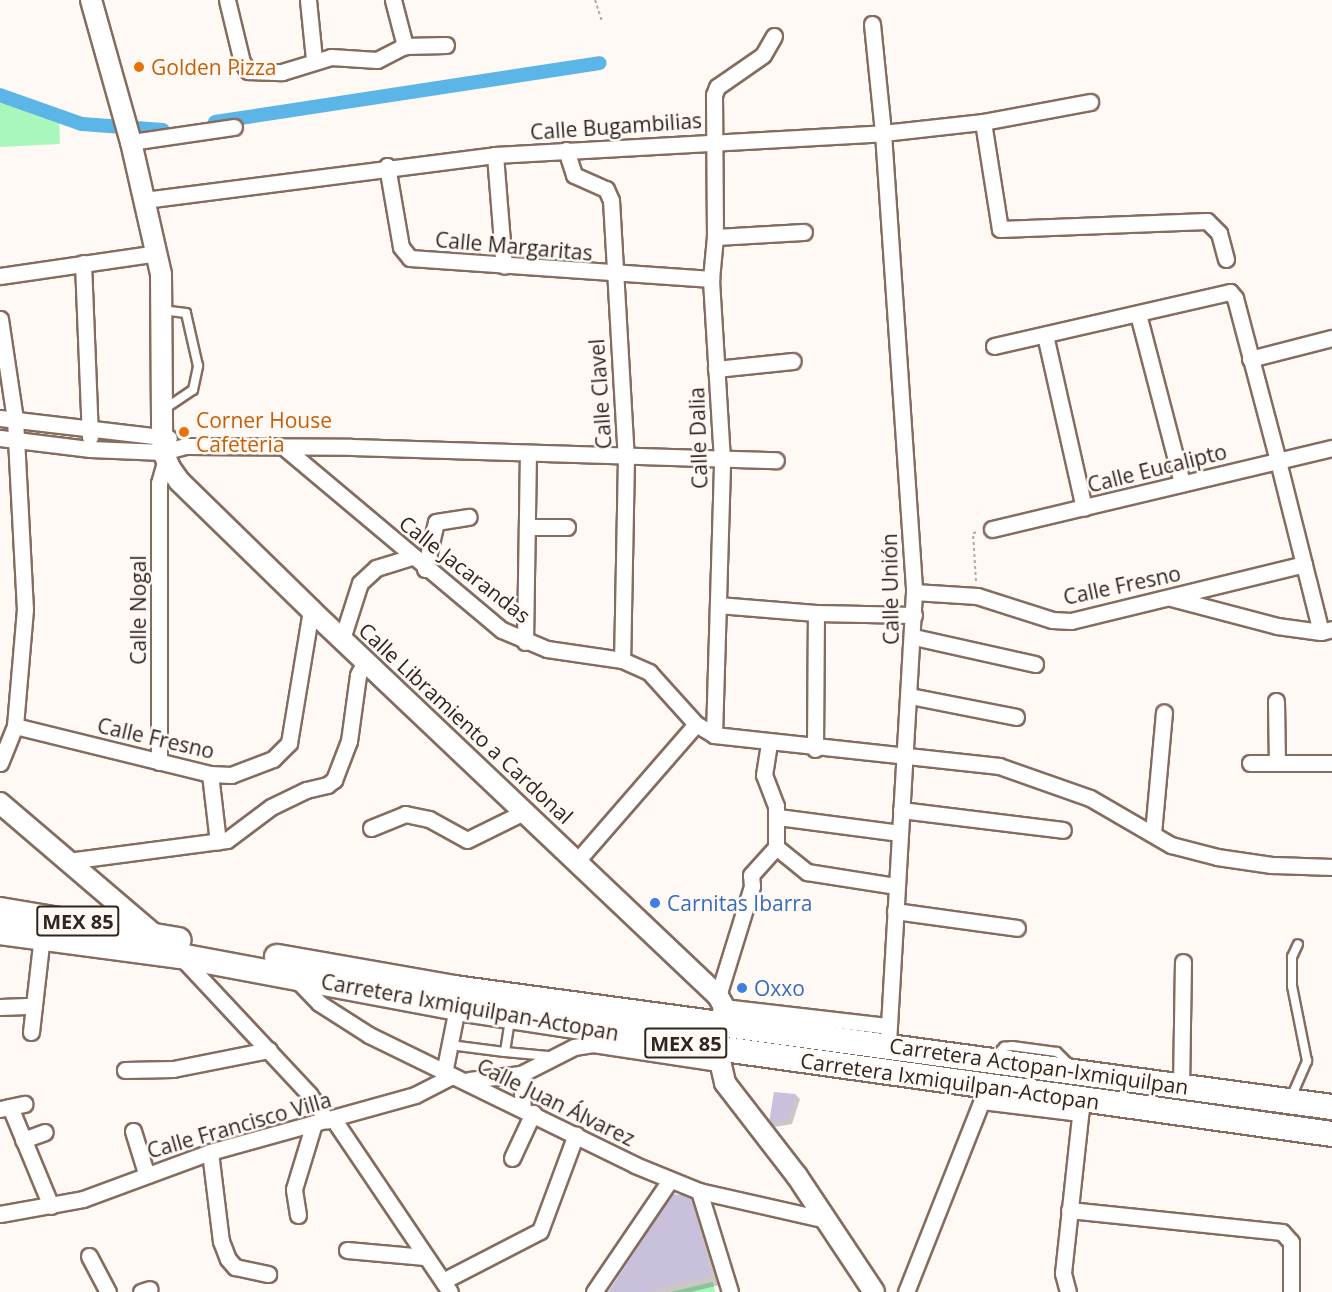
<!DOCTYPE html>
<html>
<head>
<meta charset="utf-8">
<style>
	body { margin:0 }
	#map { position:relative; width:1332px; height:1292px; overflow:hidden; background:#fff9f6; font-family:"Open Sans",sans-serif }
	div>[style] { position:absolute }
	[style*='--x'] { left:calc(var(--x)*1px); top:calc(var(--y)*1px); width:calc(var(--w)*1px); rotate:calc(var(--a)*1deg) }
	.green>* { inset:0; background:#aaf7be }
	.shadow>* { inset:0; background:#0003 }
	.canal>* { height:14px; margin:-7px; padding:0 7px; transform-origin:7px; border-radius:7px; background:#5bb5e7 }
	.building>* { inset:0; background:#c9c0db }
	.path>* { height:2px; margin-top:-1px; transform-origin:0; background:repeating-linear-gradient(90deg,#b0a8a4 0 3px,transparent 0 6px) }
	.roads { filter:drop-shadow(2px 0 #856c5f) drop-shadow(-2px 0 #856c5f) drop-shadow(0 2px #856c5f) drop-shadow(0 -2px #856c5f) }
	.service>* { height:8px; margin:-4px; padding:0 4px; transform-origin:4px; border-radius:4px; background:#fff }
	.minor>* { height:15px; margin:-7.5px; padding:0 7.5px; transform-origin:7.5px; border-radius:7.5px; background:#fff }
	.tertiary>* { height:20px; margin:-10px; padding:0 10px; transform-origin:10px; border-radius:10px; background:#fff }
	.primary>* { height:24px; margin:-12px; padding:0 12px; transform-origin:12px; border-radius:12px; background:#fff }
	.dots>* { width:16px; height:16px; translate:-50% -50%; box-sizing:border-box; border:3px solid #fff9f6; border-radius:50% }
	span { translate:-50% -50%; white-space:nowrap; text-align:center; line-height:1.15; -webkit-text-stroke:5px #fff9f6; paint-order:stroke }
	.shield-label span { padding:2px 4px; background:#fff9f6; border:2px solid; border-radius:4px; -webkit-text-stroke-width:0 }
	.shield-label { font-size:20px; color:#30251f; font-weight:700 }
	.food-label { font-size:21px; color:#c56008 }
	.left { translate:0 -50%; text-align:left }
	.street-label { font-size:21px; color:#30251f }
	.shop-label { font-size:21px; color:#366cbe }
</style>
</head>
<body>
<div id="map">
	<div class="green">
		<div style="clip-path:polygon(0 97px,59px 115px,60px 144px,0 147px)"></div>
		<div style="clip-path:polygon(713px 1282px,715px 1292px,670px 1292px)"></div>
	</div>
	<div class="shadow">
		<div style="clip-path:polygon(775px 1094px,796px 1095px,800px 1099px,792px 1124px,775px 1127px,771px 1123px)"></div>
		<div style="clip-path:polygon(691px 1198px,700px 1207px,720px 1285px,691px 1292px,610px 1292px)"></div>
	</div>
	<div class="canal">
		<div style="--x:0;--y:95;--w:87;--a:19.5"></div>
		<div style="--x:82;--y:124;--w:81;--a:4.2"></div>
		<div style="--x:215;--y:122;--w:389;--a:-8.7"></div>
	</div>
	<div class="building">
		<div style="clip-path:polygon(774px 1092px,796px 1094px,788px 1121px,769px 1123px)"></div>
		<div style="clip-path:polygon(673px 1194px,691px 1196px,712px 1276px,644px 1292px,608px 1292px)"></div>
	</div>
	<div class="path">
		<div style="--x:595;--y:0;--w:23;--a:72"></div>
		<div style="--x:976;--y:581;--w:48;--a:-93.6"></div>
		<div style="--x:973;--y:533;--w:6;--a:-9"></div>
	</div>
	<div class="roads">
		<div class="service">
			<div style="--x:163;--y:410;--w:36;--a:-34"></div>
			<div style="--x:193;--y:390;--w:25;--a:-78"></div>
			<div style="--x:198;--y:366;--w:54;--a:-102.8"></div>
			<div style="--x:186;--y:313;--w:23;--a:-173"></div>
			<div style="--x:510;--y:1020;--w:32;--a:99"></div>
			<div style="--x:505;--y:1052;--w:43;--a:5.3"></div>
			<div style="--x:450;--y:1045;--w:55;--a:7.3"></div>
			<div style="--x:995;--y:1056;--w:13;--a:-45"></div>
			<div style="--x:1004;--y:1047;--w:8;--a:-7"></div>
			<div style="--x:1012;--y:1046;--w:45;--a:7.6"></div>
			<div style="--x:1057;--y:1052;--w:20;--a:45"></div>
			<div style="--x:1290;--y:1100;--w:43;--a:-66.4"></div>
			<div style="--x:1307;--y:1061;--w:76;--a:-101.3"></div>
			<div style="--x:1292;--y:986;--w:29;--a:-90"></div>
			<div style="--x:1292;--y:957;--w:14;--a:-65"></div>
		</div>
		<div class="minor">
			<div style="--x:227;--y:0;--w:64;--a:76.4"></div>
			<div style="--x:242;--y:62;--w:11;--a:56"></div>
			<div style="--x:248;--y:71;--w:34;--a:2"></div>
			<div style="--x:282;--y:72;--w:51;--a:-17"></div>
			<div style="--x:331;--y:57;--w:46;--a:3.7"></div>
			<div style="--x:377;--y:60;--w:31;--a:-27"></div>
			<div style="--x:405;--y:46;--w:41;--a:-1.4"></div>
			<div style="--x:308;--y:0;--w:59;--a:84.2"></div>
			<div style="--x:393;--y:0;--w:48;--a:75.4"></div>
			<div style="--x:872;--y:24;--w:110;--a:84.2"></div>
			<div style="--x:883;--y:133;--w:460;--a:86.1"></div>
			<div style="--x:914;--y:592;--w:453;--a:93.3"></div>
			<div style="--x:983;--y:122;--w:108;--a:81"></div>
			<div style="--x:1000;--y:229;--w:207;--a:-2.2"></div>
			<div style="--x:1207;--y:221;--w:17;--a:45"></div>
			<div style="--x:1219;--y:233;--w:27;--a:75"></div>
			<div style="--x:131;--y:142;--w:104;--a:-8.3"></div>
			<div style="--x:566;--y:150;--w:26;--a:72"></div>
			<div style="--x:574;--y:175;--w:35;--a:24"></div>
			<div style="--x:606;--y:189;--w:12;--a:66"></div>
			<div style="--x:611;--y:200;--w:257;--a:86.7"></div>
			<div style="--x:626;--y:457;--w:203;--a:91.1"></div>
			<div style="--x:495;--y:155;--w:111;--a:85.4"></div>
			<div style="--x:387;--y:166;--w:82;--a:80.2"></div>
			<div style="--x:401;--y:247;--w:14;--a:51"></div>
			<div style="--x:410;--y:258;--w:302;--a:4"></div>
			<div style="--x:144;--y:200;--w:354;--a:-7.3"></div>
			<div style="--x:495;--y:155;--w:389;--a:-3.2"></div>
			<div style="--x:883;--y:133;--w:101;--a:-6.3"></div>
			<div style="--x:983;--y:122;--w:109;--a:-10.6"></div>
			<div style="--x:715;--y:237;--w:89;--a:-3.2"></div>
			<div style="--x:83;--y:263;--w:174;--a:87.7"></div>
			<div style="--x:0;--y:276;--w:159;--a:-8.3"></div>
			<div style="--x:1138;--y:314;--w:175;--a:75.4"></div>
			<div style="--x:0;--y:319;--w:101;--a:81.5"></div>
			<div style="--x:15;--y:419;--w:190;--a:87"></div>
			<div style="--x:25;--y:609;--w:117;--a:94.9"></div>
			<div style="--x:15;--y:726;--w:40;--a:112"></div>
			<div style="--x:1045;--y:335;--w:177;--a:77.3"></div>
			<div style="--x:994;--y:346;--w:242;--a:-12.9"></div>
			<div style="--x:1230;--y:292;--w:8;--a:50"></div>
			<div style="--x:1235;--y:298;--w:169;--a:75.2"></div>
			<div style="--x:1278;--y:461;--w:176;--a:75.9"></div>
			<div style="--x:1250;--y:359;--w:85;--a:-14.4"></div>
			<div style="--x:716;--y:369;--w:77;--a:-5.9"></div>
			<div style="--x:0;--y:418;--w:170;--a:6.7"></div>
			<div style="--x:0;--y:438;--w:91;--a:7"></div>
			<div style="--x:90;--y:449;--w:73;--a:2.4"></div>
			<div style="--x:163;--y:452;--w:24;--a:-15"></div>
			<div style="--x:186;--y:446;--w:165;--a:0.3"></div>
			<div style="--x:351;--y:447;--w:425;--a:1.8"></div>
			<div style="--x:286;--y:449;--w:282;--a:40"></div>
			<div style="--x:502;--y:630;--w:49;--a:22.9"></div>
			<div style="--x:547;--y:649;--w:76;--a:8.3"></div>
			<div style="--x:622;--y:660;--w:30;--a:24"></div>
			<div style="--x:649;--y:672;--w:70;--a:47.9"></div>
			<div style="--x:696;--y:724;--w:21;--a:31"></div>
			<div style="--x:714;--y:735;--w:287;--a:6.2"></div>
			<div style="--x:999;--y:766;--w:96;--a:19.4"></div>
			<div style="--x:1090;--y:798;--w:94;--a:30.1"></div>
			<div style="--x:1171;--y:845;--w:48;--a:14.6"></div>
			<div style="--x:1217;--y:857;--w:55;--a:8.4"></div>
			<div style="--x:1271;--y:865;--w:61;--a:1.9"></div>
			<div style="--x:529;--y:527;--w:38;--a:0"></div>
			<div style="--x:992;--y:529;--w:350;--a:-13.4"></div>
			<div style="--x:425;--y:569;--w:48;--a:-76.8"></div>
			<div style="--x:436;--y:522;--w:33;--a:-9"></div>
			<div style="--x:914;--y:592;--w:63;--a:3.6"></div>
			<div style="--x:977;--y:596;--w:79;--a:17.7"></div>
			<div style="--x:1052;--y:620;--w:19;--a:3"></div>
			<div style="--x:1071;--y:621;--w:240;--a:-13.7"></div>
			<div style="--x:1171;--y:598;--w:110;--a:14.8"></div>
			<div style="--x:1277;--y:626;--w:44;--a:7.8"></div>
			<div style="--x:1321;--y:632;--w:11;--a:-15"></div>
			<div style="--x:718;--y:605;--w:98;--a:4.7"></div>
			<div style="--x:816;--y:613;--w:98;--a:1.2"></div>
			<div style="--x:914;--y:637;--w:124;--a:12.6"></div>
			<div style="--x:342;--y:639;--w:59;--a:-72.2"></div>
			<div style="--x:360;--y:583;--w:22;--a:-43"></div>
			<div style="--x:376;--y:568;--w:37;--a:-17"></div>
			<div style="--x:525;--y:642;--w:187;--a:-89.1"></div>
			<div style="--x:910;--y:696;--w:108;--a:11.2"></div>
			<div style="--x:1276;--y:701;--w:61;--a:89.1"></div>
			<div style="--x:15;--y:726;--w:201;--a:13.8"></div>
			<div style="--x:210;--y:774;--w:21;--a:3"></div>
			<div style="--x:231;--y:775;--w:45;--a:-20.9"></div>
			<div style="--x:273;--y:759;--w:23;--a:-45"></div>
			<div style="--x:289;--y:743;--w:135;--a:-80.6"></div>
			<div style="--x:714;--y:735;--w:275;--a:-88.3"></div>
			<div style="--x:722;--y:460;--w:181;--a:-93.5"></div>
			<div style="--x:711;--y:279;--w:42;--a:-84.6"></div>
			<div style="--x:715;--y:237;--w:142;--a:-90.4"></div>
			<div style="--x:714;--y:95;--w:9;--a:-69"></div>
			<div style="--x:717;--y:87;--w:56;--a:-34.8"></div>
			<div style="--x:763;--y:55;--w:22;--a:-60"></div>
			<div style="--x:815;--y:749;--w:136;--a:-89.6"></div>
			<div style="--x:159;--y:762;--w:279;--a:-90"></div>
			<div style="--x:159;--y:483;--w:25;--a:-74"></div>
			<div style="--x:1250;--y:763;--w:82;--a:0"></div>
			<div style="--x:210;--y:774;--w:68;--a:83.3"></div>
			<div style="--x:901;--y:810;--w:163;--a:7"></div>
			<div style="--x:778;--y:817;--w:123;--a:7.5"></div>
			<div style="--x:371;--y:828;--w:37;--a:-22"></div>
			<div style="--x:405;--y:814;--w:25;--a:12"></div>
			<div style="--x:429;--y:819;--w:43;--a:28.9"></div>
			<div style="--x:467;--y:840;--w:66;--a:-26.2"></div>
			<div style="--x:1153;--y:833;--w:121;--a:-84.8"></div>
			<div style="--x:776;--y:847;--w:40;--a:39"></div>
			<div style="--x:807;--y:872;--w:89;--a:9"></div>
			<div style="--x:68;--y:861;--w:160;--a:-7.5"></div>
			<div style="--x:227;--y:840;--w:55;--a:-36.9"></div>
			<div style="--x:271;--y:807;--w:39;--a:-26"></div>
			<div style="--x:306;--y:790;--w:22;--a:-13"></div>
			<div style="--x:327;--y:785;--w:9;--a:-36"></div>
			<div style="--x:334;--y:780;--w:42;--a:-69"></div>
			<div style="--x:349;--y:741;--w:67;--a:-82.2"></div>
			<div style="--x:358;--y:675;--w:16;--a:-63"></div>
			<div style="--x:577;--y:861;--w:181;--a:-49"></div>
			<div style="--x:895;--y:911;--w:123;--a:7.9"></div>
			<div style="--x:180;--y:956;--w:189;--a:46.9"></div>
			<div style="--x:309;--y:1094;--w:32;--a:56"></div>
			<div style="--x:296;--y:979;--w:33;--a:46"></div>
			<div style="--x:319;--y:1003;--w:59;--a:32.6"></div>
			<div style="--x:369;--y:1035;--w:296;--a:26"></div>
			<div style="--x:635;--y:1165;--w:69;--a:22.1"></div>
			<div style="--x:699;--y:1191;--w:126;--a:12.8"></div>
			<div style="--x:718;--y:996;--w:115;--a:-72.8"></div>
			<div style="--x:752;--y:886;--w:11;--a:-95"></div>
			<div style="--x:751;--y:875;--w:38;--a:-48"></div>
			<div style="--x:776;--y:847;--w:41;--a:-90"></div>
			<div style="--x:776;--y:806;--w:33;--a:-111"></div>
			<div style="--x:764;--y:775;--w:33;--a:-81"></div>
			<div style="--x:0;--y:1007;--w:34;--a:-2"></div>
			<div style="--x:724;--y:1007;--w:165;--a:6.6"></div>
			<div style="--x:31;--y:1032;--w:97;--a:-83.5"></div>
			<div style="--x:125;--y:1070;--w:48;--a:-1.2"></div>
			<div style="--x:173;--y:1069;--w:98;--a:-11.2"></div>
			<div style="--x:444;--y:1073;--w:66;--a:-78.7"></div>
			<div style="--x:521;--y:1074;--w:34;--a:87"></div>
			<div style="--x:469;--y:1080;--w:52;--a:-6.6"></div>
			<div style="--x:521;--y:1074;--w:59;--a:-27"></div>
			<div style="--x:574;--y:1047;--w:19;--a:-9"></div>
			<div style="--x:593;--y:1044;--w:127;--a:8.6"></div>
			<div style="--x:1181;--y:1088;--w:126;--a:-89.1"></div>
			<div style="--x:982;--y:1101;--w:99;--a:7"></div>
			<div style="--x:10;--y:1107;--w:107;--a:67.5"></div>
			<div style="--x:0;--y:1109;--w:25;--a:-12"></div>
			<div style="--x:334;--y:1120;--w:207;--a:56"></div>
			<div style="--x:133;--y:1131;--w:44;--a:72.8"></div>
			<div style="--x:23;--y:1140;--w:23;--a:-20"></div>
			<div style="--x:210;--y:1152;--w:90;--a:83"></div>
			<div style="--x:221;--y:1241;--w:19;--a:69"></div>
			<div style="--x:228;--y:1259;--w:11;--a:49"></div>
			<div style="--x:235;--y:1267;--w:34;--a:12"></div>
			<div style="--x:512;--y:1158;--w:50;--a:-65"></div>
			<div style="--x:699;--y:1191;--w:106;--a:72.9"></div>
			<div style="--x:1069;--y:1210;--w:214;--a:5.9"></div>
			<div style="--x:1282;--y:1232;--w:13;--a:48"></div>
			<div style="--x:1291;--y:1242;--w:50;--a:90"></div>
			<div style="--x:0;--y:1214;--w:84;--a:-10.2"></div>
			<div style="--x:83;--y:1199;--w:135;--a:-20.3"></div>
			<div style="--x:210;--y:1152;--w:213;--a:-15.5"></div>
			<div style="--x:415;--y:1095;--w:42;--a:-27.2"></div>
			<div style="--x:298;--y:1215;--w:26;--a:-99"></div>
			<div style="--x:294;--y:1189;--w:69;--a:-73.1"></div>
			<div style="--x:347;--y:1250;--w:78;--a:5.1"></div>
			<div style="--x:89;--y:1256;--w:41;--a:62.2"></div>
			<div style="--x:443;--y:1281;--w:109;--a:-27.3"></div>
			<div style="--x:540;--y:1231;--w:103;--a:-69.6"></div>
			<div style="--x:141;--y:1292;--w:9;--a:-18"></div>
			<div style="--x:594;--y:1292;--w:135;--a:-55.8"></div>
			<div style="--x:906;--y:1292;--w:220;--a:-68.4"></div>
			<div style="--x:1068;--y:1292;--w:20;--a:-105"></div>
			<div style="--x:1063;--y:1273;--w:175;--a:-83.8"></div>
		</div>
		<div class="tertiary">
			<div style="--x:91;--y:0;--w:148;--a:74.3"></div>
			<div style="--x:131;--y:142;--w:135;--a:77.2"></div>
			<div style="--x:161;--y:274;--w:161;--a:89.6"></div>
			<div style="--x:162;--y:435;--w:17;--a:87"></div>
			<div style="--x:163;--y:452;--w:17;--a:66"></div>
			<div style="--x:170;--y:468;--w:16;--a:55"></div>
			<div style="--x:179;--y:481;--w:185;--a:44.3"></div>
			<div style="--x:311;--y:610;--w:561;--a:43.48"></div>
			<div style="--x:718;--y:996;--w:13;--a:61"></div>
			<div style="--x:724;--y:1007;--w:42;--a:99.7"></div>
			<div style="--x:717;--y:1048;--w:36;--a:77"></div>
			<div style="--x:725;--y:1083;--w:118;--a:52.3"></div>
			<div style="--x:797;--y:1176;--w:139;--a:56.4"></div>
			<div style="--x:0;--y:803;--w:208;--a:40.5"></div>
		</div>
		<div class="primary">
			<div style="--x:0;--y:910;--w:181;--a:9.6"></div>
			<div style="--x:0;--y:932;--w:182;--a:7.6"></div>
			<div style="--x:180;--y:956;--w:282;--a:10.6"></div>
			<div style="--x:457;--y:1008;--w:263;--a:8.7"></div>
			<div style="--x:717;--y:1048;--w:621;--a:7.96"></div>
			<div style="--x:277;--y:957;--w:180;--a:9.9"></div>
			<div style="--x:454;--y:988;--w:886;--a:7.72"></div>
		</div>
	</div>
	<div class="dots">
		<div style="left:139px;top:67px;background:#e8710a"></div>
		<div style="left:184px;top:432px;background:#e8710a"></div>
		<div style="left:655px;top:903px;background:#3f7fe0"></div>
		<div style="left:742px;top:988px;background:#3f7fe0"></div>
	</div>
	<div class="shield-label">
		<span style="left:78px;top:921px">MEX 85</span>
		<span style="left:686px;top:1043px">MEX 85</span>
	</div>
	<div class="food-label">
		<span class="left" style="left:151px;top:67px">Golden Pizza</span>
		<span class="left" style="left:196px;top:432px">Corner House<br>Cafeteria</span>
	</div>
	<div class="street-label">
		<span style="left:616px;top:126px;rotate:-4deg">Calle Bugambilias</span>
		<span style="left:514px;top:246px;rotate:5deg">Calle Margaritas</span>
		<span style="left:600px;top:394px;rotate:-94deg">Calle Clavel</span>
		<span style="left:698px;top:438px;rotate:-92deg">Calle Dalia</span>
		<span style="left:1157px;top:468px;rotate:-14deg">Calle Eucalipto</span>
		<span style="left:465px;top:569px;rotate:38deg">Calle Jacarandas</span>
		<span style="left:1122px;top:585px;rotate:-12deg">Calle Fresno</span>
		<span style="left:890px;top:589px;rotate:-91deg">Calle Unión</span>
		<span style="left:138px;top:610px;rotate:-90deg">Calle Nogal</span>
		<span style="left:466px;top:723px;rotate:43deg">Calle Libramiento a Cardonal</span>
		<span style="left:156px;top:738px;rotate:13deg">Calle Fresno</span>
		<span style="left:470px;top:1007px;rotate:10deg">Carretera Ixmiquilpan-Actopan</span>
		<span style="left:1039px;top:1066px;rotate:8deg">Carretera Actopan-Ixmiquilpan</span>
		<span style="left:950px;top:1081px;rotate:8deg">Carretera Ixmiquilpan-Actopan</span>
		<span style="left:556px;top:1102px;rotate:26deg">Calle Juan Álvarez</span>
		<span style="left:239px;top:1125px;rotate:-16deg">Calle Francisco Villa</span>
	</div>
	<div class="shop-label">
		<span class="left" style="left:667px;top:903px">Carnitas Ibarra</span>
		<span class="left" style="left:754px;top:988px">Oxxo</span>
	</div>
</div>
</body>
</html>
